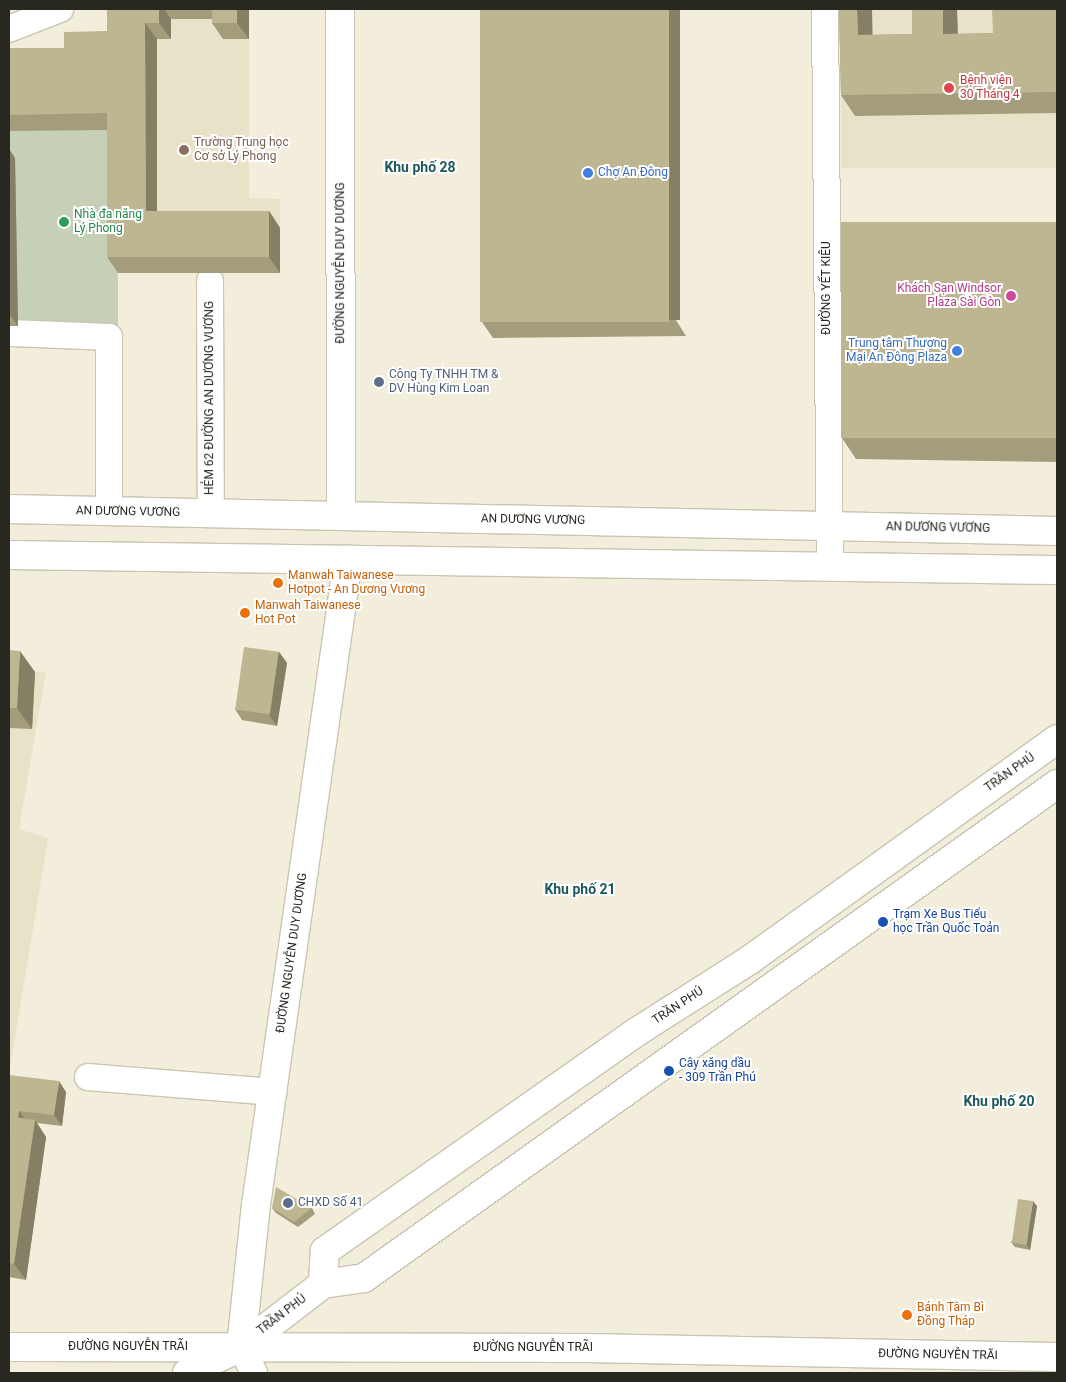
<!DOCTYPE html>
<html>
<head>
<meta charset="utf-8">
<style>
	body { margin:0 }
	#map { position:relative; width:1066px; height:1382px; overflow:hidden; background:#f2eedb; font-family:Roboto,sans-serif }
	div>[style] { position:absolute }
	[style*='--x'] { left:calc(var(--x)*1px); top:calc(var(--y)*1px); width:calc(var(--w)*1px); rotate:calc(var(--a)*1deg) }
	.built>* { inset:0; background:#e8e2c9; transform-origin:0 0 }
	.green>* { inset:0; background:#c6d0b7 }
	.roads { filter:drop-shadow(1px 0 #c9c5b2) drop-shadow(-1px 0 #c9c5b2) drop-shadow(0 1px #c9c5b2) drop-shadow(0 -1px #c9c5b2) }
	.minor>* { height:26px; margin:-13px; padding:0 13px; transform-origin:13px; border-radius:13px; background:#fff }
	.tertiary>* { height:28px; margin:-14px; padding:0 14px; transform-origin:14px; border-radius:14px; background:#fff }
	.secondary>* { height:28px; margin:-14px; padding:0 14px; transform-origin:14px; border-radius:14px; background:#fff }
	.primary>* { height:28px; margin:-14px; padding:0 14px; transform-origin:14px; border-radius:14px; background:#fff }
	.wall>* { inset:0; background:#a39d7c }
	.shaded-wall>* { inset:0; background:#857f65; transform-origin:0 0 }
	.building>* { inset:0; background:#beb690; transform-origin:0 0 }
	.dots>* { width:14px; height:14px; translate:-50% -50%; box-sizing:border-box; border:2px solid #fff; border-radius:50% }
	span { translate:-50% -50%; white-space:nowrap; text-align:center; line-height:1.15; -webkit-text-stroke:4px #fff; paint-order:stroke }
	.health-label { font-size:12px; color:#be3a42 }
	.left { translate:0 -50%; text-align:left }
	.education-label { font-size:12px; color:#785e54 }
	.shop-label { font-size:12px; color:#366cbe }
	.right { translate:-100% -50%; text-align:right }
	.leisure-label { font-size:12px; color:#27864d }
	.street-label { font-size:12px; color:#282720 }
	.hotel-label { font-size:12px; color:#b23c85 }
	.service-label { font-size:12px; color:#4e5e75 }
	.food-label { font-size:12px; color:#c56008 }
	.transit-label { font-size:12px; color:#164399 }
	.neighbourhood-label { font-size:14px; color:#1d585a; font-weight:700 }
	.frame { position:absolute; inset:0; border:10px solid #282720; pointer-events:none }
</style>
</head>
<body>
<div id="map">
	<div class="built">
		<div style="clip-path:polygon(118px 9px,249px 9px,249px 198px,280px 199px,280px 273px,118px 273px)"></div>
		<div style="left:841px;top:9px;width:216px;height:159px"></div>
		<div style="clip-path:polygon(9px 671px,46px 672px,19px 829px,48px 838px,9px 1074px)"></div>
	</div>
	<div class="green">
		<div style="clip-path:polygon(118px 47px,118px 330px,9px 326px,9px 101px)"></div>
	</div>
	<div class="roads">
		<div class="minor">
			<div style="--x:825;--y:9;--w:558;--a:89.49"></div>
			<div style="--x:9;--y:29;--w:55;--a:-21.4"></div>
			<div style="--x:210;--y:281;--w:233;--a:89.8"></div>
			<div style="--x:9;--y:333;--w:100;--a:2.3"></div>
			<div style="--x:109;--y:337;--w:174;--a:90"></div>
			<div style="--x:88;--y:1077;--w:186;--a:4.6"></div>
			<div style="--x:241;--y:1347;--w:29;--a:63"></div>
		</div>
		<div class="tertiary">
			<div style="--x:340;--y:9;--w:507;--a:89.89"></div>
			<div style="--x:241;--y:1347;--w:143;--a:-84"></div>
			<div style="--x:256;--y:1205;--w:652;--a:-81.88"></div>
		</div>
		<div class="secondary">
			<div style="--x:323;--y:1284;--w:33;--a:-87"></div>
			<div style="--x:325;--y:1251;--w:379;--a:-35.1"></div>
			<div style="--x:635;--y:1033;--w:138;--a:-32.5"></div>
			<div style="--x:751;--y:959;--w:377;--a:-35.7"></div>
			<div style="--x:9;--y:1347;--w:578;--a:0.1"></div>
			<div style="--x:587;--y:1348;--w:470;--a:1.1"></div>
			<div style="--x:187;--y:1373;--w:60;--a:-25.7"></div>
			<div style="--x:241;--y:1347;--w:103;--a:-37.5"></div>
			<div style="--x:323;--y:1284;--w:41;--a:-8.3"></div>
			<div style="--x:364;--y:1278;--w:851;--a:-35.48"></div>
		</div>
		<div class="primary">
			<div style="--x:9;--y:509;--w:1048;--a:1.2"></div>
			<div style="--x:9;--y:555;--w:1048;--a:0.82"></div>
		</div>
	</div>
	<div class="wall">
		<div style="clip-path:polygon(107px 9px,249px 9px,249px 39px,223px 39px,212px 23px,212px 19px,171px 19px,171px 39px,157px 39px,157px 211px,269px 211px,280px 228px,280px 273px,118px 273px,107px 257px,107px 130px,9px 131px,9px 48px,64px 48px,107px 31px)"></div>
		<div style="clip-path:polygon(480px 9px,686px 336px,493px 338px,482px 322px)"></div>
		<div style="clip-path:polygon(839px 9px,872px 9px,872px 35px,912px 34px,912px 9px,957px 9px,958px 34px,993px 33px,1057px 9px,1057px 113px,855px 116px,841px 95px)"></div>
		<div style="clip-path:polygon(9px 149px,15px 158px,18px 326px,9px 326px)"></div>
		<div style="clip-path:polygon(1057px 222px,1057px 462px,856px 459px,842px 438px)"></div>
		<div style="clip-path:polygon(9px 650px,35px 672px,32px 729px,9px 728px)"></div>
		<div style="clip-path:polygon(279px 652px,287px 663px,277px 726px,242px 720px,235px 709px)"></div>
		<div style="clip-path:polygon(9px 1075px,66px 1092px,62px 1126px,37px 1123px,46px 1137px,26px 1280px,9px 1277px)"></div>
		<div style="clip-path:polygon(1037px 1206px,1030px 1250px,1015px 1247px,1011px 1242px)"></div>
		<div style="clip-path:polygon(272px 1208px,312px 1208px,315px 1214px,298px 1227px,276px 1213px)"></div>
	</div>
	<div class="shaded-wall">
		<div style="clip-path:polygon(159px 9px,164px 9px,171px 19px,171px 39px,159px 23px)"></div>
		<div style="clip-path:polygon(237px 9px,249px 9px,249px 39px,237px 23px)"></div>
		<div style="left:669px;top:9px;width:11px;height:311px"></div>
		<div style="clip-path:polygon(857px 9px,872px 9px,873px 56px,858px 35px)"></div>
		<div style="clip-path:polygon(943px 9px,957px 9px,958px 55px,943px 34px)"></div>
		<div style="clip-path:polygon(145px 23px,157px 39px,157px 228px,146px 211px)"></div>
		<div style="clip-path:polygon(9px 149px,15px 158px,18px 326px,9px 313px)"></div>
		<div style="clip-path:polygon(269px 211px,280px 228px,280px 273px,269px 257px)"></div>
		<div style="clip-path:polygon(20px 651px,35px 672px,32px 729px,17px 708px)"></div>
		<div style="clip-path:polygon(279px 652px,287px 663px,277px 726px,269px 715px)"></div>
		<div style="clip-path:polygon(59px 1081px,66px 1092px,62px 1126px,54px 1115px)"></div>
		<div style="clip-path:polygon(19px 1111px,27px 1122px,16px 1138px)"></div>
		<div style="clip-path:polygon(35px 1120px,46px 1137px,26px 1280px,14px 1264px)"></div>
		<div style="clip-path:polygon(1033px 1201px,1037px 1206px,1030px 1250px,1026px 1244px)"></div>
	</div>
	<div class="building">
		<div style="clip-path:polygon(107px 9px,159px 9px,159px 23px,145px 23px,146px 211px,269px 211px,269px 257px,107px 257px,107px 113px,9px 115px,9px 48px,64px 48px,64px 32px,107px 31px)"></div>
		<div style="left:212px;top:9px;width:25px;height:14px"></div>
		<div style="left:480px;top:9px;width:189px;height:313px"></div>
		<div style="clip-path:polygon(839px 9px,857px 9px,858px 35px,912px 34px,912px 9px,943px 9px,943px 34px,993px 33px,992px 9px,1057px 9px,1057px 92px,841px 95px)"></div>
		<div style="left:841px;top:222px;width:216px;height:216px"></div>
		<div style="left:244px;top:647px;width:35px;height:63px;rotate:8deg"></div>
		<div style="clip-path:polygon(9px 650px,20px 651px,17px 708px,9px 708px)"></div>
		<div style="clip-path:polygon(9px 1075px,59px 1081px,54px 1115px,19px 1111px,18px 1118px,14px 1117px,12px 1133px,9px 1132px)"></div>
		<div style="clip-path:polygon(14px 1117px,35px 1120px,14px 1264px,9px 1263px,9px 1132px,12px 1133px)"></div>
		<div style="clip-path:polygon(276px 1187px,312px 1208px,294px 1222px,272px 1208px)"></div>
		<div style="left:1018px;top:1199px;width:15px;height:44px;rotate:8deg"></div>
	</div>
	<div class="dots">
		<div style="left:949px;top:88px;background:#e0444e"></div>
		<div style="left:184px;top:150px;background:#8d6e63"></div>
		<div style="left:588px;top:173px;background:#3f7fe0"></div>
		<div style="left:64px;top:222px;background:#2e9e5b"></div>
		<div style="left:1011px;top:296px;background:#d1479c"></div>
		<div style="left:957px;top:351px;background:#3f7fe0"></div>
		<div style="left:379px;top:382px;background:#5c6f8a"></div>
		<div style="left:278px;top:583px;background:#e8710a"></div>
		<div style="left:245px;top:613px;background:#e8710a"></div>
		<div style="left:883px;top:922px;background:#1a4fb4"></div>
		<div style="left:669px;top:1071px;background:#1a4fb4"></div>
		<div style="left:288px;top:1203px;background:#5c6f8a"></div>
		<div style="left:907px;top:1315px;background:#e8710a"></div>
	</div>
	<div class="health-label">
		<span class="left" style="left:960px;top:88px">Bệnh viện<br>30 Tháng 4</span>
	</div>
	<div class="education-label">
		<span class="left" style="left:194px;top:150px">Trường Trung học<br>Cơ sở Lý Phong</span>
	</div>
	<div class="shop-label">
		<span class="left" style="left:598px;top:173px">Chợ An Đông</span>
		<span class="right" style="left:947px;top:351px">Trung tâm Thương<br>Mại An Đông Plaza</span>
	</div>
	<div class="leisure-label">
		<span class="left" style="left:74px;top:222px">Nhà đa năng<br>Lý Phong</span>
	</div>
	<div class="street-label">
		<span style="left:341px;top:263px;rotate:-90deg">ĐƯỜNG NGUYỄN DUY DƯƠNG</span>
		<span style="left:827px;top:288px;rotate:-90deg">ĐƯỜNG YẾT KIÊU</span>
		<span style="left:210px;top:398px;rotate:-90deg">HẺM 62 ĐƯỜNG AN DƯƠNG VƯƠNG</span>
		<span style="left:128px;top:512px;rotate:1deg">AN DƯƠNG VƯƠNG</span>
		<span style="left:533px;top:520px;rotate:1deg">AN DƯƠNG VƯƠNG</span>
		<span style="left:938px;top:528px;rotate:1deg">AN DƯƠNG VƯƠNG</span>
		<span style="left:1010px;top:773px;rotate:-35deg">TRẦN PHÚ</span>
		<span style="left:292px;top:953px;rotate:-82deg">ĐƯỜNG NGUYỄN DUY DƯƠNG</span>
		<span style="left:678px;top:1006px;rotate:-33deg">TRẦN PHÚ</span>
		<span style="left:282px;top:1315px;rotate:-37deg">TRẦN PHÚ</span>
		<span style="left:128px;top:1347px">ĐƯỜNG NGUYỄN TRÃI</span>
		<span style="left:533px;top:1348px">ĐƯỜNG NGUYỄN TRÃI</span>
		<span style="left:938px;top:1355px;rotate:1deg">ĐƯỜNG NGUYỄN TRÃI</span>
	</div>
	<div class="hotel-label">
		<span class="right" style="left:1001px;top:296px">Khách Sạn Windsor<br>Plaza Sài Gòn</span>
	</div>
	<div class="service-label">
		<span class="left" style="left:389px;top:382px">Công Ty TNHH TM &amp;<br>DV Hùng Kim Loan</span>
		<span class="left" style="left:298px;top:1203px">CHXD Số 41</span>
	</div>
	<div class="food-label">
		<span class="left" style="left:288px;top:583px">Manwah Taiwanese<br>Hotpot - An Dương Vương</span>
		<span class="left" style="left:255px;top:613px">Manwah Taiwanese<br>Hot Pot</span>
		<span class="left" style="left:917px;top:1315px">Bánh Tằm Bì<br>Đồng Tháp</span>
	</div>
	<div class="transit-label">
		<span class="left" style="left:893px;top:922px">Trạm Xe Bus Tiểu<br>học Trần Quốc Toản</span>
		<span class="left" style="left:679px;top:1071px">Cây xăng dầu<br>- 309 Trần Phú</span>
	</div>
	<div class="neighbourhood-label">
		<span style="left:420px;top:167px">Khu phố 28</span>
		<span style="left:580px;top:889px">Khu phố 21</span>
		<span style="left:999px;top:1101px">Khu phố 20</span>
	</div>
	<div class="frame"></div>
</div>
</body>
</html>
